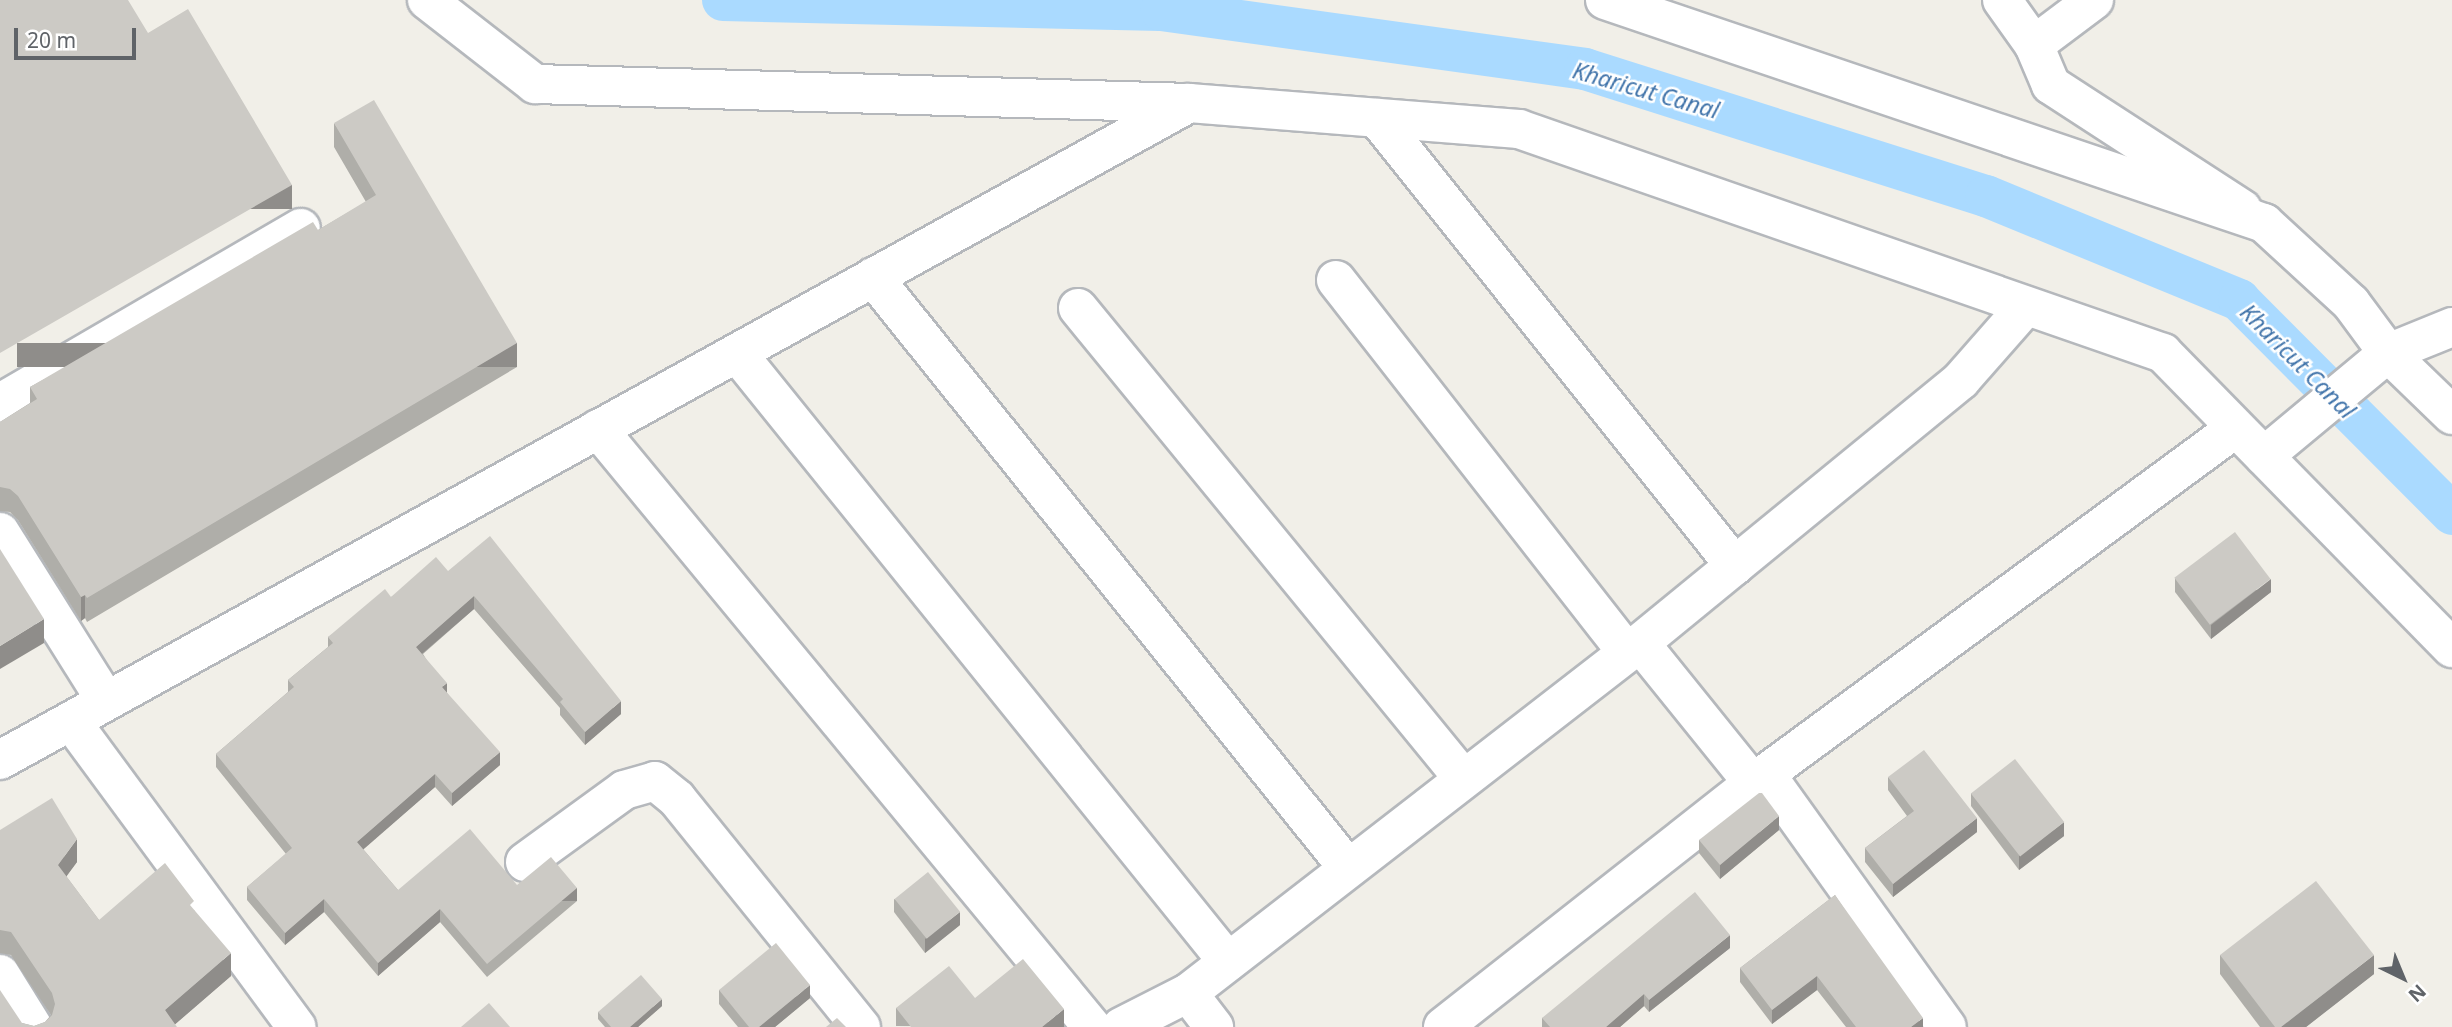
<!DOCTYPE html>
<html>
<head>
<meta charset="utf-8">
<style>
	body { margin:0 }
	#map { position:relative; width:2452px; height:1027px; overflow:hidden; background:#f1efe8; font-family:"Noto Sans",sans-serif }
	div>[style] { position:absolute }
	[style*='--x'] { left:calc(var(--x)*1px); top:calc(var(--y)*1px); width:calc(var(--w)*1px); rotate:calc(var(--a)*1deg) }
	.canal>* { height:42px; margin:-21px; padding:0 21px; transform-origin:21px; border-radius:21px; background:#aadaff }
	.roads { filter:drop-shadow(2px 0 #b5b8bc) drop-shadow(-2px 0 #b5b8bc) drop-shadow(0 2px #b5b8bc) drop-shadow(0 -2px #b5b8bc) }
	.street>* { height:38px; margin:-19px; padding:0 19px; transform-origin:19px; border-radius:19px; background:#fff }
	.secondary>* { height:38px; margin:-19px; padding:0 19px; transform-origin:19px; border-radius:19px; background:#fff }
	.wall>* { inset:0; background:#afaea9 }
	.shaded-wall>* { inset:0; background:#8f8d8a; transform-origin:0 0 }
	.building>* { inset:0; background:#cccac5; transform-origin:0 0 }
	span { translate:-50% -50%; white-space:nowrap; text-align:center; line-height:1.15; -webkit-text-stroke:5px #fff; paint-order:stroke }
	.water-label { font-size:23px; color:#4174aa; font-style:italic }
	.north { position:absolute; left:2368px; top:943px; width:70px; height:70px; -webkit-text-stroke:5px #fff; paint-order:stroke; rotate:137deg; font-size:19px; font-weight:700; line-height:28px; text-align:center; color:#5f6368 }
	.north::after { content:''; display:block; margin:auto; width:24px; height:32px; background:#5f6368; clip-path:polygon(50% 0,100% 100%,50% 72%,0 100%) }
	.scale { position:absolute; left:14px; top:28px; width:122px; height:32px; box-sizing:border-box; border:4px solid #5f6368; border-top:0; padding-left:9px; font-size:21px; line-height:24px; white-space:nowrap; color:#5f6368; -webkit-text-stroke:5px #fff; paint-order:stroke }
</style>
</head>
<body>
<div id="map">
	<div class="canal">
		<div style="--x:723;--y:0;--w:438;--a:1.3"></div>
		<div style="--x:1161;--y:10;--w:428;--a:7.9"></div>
		<div style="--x:1585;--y:69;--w:421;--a:17.6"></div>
		<div style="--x:1986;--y:196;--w:274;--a:22.3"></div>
		<div style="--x:2239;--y:300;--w:302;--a:45.1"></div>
	</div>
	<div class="roads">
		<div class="street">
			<div style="--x:2002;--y:0;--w:55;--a:54.6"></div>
			<div style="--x:2034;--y:45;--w:43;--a:67"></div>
			<div style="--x:2051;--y:85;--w:228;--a:33"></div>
			<div style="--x:2034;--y:45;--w:75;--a:-36.9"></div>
			<div style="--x:1377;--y:118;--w:573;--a:51.37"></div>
			<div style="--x:873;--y:277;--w:758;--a:51.21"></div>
			<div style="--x:1336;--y:280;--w:471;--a:52"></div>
			<div style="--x:1078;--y:308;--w:608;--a:50.68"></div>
			<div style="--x:737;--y:353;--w:782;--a:51.12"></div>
			<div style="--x:0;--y:403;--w:348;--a:-30.2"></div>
			<div style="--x:598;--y:429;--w:776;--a:50.44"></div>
			<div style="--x:2264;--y:456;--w:161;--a:-39.7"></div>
			<div style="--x:2388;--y:353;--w:69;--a:-22.1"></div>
			<div style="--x:0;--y:532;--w:199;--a:57.9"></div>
			<div style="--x:1640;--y:643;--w:180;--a:51.1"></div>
			<div style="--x:1753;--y:783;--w:22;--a:10"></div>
			<div style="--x:1775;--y:787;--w:295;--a:54.4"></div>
			<div style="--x:71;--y:721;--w:380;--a:53.6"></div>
			<div style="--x:0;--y:760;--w:1358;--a:-28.92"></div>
			<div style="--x:525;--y:862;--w:122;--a:-36"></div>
			<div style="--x:624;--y:790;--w:32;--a:-16"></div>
			<div style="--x:655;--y:781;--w:28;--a:39"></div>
			<div style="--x:677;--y:799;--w:293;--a:51.1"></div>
			<div style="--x:0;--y:974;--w:62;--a:58.1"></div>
			<div style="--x:1188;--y:993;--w:43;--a:52.6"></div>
			<div style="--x:1121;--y:1027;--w:75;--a:-26.9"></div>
			<div style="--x:1188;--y:993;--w:572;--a:-37.75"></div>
			<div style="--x:1640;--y:643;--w:415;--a:-39.3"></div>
			<div style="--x:1961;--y:380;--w:98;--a:-48.7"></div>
			<div style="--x:1443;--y:1027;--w:395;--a:-38.2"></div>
			<div style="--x:1753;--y:783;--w:599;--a:-36.32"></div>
		</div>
		<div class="secondary">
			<div style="--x:427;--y:0;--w:137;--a:37.9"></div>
			<div style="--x:535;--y:84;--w:654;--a:1.66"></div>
			<div style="--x:1189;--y:103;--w:331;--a:4.5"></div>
			<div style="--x:1519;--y:129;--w:682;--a:19.18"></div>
			<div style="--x:2163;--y:353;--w:413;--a:45.6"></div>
			<div style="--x:1605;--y:0;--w:696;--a:18.7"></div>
			<div style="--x:2264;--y:223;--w:118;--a:42.6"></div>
			<div style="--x:2351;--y:303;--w:62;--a:53.5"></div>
			<div style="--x:2388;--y:353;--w:89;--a:44.1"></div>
		</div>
	</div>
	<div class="wall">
		<div style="clip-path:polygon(334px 123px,517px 367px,87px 622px,85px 618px,81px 621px,18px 520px,10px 512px,0 511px,0 422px,30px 403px,30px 387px,318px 230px,366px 202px,334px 147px)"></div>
		<div style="clip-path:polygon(448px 571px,621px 714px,585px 745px,560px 715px,560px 708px,474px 609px,423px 654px,447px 693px,500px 765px,452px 806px,435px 787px,363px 849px,398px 890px,517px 885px,577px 901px,487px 977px,440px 922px,378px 976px,324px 912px,285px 945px,247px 900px,247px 887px,286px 854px,216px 767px,216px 754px,288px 692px,288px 680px,328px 647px,328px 637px,391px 597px)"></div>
		<div style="clip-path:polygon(2175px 578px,2271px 592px,2211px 639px,2175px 592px)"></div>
		<div style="clip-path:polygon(1888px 777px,1977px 832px,1893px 897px,1865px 862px,1865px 848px,1907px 816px,1888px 790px)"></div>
		<div style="clip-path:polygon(1971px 793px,2064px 836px,2019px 870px,1971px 806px)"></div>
		<div style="clip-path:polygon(0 830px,77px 862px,66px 876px,99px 920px,194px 910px,231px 976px,175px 1024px,0 1027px,22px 1023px,34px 1026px,45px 1022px,51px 1015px,11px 955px,0 953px)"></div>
		<div style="clip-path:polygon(1779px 830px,1720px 879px,1699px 853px,1699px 840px)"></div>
		<div style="clip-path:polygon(1835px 895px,1923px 1027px,1846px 1027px,1817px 990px,1772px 1024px,1740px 982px,1740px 968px)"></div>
		<div style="clip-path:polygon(894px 899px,960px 925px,925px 953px,894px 912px)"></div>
		<div style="clip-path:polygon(1730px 948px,1649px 1012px,1644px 1006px,1620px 1027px,1542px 1027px,1542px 1018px)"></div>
		<div style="clip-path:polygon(2220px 955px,2374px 974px,2306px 1027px,2260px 1027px,2220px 974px)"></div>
		<div style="clip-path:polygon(719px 990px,810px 998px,775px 1027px,738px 1027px,719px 1004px)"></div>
		<div style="clip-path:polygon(975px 998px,1064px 1027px,896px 1026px,896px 1008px)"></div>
		<div style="clip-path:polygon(662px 1006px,638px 1027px,605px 1027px,598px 1019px,598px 1012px)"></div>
	</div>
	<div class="shaded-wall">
		<div style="left:292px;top:185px;width:24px;height:337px;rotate:90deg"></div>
		<div style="left:517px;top:343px;width:24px;height:500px;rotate:90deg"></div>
		<div style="clip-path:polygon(2271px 579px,2271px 592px,2211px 639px,2211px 625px)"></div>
		<div style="clip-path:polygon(85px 595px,85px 618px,81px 621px,81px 597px)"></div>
		<div style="clip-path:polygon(474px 596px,474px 609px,416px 659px,416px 647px)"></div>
		<div style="clip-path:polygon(44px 619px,44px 643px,0 669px,0 646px)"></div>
		<div style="clip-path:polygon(447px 683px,447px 696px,442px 687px)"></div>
		<div style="clip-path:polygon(621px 701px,621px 714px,585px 745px,585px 732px)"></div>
		<div style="clip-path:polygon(500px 752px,500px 765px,452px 806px,452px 793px)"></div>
		<div style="clip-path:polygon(435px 774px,435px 787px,357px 855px,357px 842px)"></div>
		<div style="clip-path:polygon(1779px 816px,1779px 830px,1720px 879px,1720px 865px)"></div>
		<div style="clip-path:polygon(1977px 818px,1977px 832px,1893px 897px,1893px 884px)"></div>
		<div style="clip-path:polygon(2064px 822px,2064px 836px,2019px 870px,2019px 856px)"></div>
		<div style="clip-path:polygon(77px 839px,77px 862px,58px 888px,58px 865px)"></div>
		<div style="left:577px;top:888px;width:13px;height:118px;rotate:90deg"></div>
		<div style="clip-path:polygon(324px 899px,324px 912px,285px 945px,285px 933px)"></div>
		<div style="clip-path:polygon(440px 909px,440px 922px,378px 976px,378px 963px)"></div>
		<div style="clip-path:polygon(960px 912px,960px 925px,925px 953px,925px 939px)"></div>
		<div style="clip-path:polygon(1730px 935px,1730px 948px,1649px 1012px,1649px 1000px)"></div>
		<div style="clip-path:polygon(231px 953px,231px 976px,172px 1027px,165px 1010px)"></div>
		<div style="clip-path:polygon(2374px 955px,2374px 974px,2306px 1027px,2281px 1027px)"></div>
		<div style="clip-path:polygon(1817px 976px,1817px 990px,1772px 1024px,1772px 1010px)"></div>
		<div style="clip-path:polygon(810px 985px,810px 998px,775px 1027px,759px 1027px)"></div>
		<div style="clip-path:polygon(1644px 994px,1644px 1006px,1620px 1027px,1606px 1027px)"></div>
		<div style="clip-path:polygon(662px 999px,662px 1006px,638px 1027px,630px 1027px)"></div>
		<div style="clip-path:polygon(1064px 1009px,1064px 1027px,1042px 1027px)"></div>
		<div style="clip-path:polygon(1923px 1018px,1923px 1027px,1911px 1027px)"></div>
	</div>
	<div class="building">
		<div style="clip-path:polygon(0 0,128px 0,148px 33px,188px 9px,292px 185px,0 353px)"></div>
		<div style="clip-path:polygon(374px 100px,517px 343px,87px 598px,85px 595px,81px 597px,18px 496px,10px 489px,0 487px,0 422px,37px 399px,30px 387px,313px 222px,318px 230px,376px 195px,334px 123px)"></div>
		<div style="left:2235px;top:532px;width:59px;height:76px;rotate:53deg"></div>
		<div style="clip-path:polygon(490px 536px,621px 701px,585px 732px,560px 702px,563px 699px,474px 596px,416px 647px,447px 683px,442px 687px,500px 752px,452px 793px,435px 774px,357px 842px,398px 890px,470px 829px,517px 885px,551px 857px,577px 888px,487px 964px,440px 909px,378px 963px,324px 899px,285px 933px,247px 887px,292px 848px,216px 754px,294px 687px,288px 680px,333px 643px,328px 637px,385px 589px,391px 597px,436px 557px,448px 571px)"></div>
		<div style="clip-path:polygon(0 549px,44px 619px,0 646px)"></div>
		<div style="clip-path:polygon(1924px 750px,1977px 818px,1893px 884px,1865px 848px,1914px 811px,1888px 777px)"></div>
		<div style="left:2015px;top:759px;width:80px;height:56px;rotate:52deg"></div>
		<div style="clip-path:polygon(1759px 793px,1762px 793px,1779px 816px,1720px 865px,1699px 840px)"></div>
		<div style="clip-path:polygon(52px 798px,77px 839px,58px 865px,99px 920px,165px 863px,194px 901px,190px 905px,231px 953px,165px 1010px,177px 1027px,0 1027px,0 990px,22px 1023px,34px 1026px,45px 1022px,52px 1015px,55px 1004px,52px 993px,11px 932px,0 930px,0 830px)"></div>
		<div style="left:928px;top:872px;width:51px;height:43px;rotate:51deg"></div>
		<div style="clip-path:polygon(2316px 881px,2374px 955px,2281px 1027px,2275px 1027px,2220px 955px)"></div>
		<div style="clip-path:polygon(1695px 892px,1730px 935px,1649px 1000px,1644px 994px,1606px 1027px,1550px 1027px,1542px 1018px)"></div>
		<div style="clip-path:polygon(1835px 895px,1923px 1018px,1911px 1027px,1856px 1027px,1817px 976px,1772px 1010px,1740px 968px)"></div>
		<div style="clip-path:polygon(776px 943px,810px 985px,759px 1027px,749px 1027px,719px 990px)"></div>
		<div style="clip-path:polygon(1023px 959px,1064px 1009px,1042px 1027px,911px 1027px,896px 1008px,949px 966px,975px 998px)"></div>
		<div style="clip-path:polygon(641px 975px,662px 999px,630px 1027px,611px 1027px,598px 1012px)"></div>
		<div style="clip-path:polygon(489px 1003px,510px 1027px,461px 1027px)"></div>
		<div style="clip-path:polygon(837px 1018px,846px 1027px,826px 1027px)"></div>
	</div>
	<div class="water-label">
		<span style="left:1646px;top:90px;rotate:16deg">Kharicut Canal</span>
		<span style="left:2298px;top:361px;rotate:45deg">Kharicut Canal</span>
	</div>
	<div class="north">N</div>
	<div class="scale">20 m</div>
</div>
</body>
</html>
